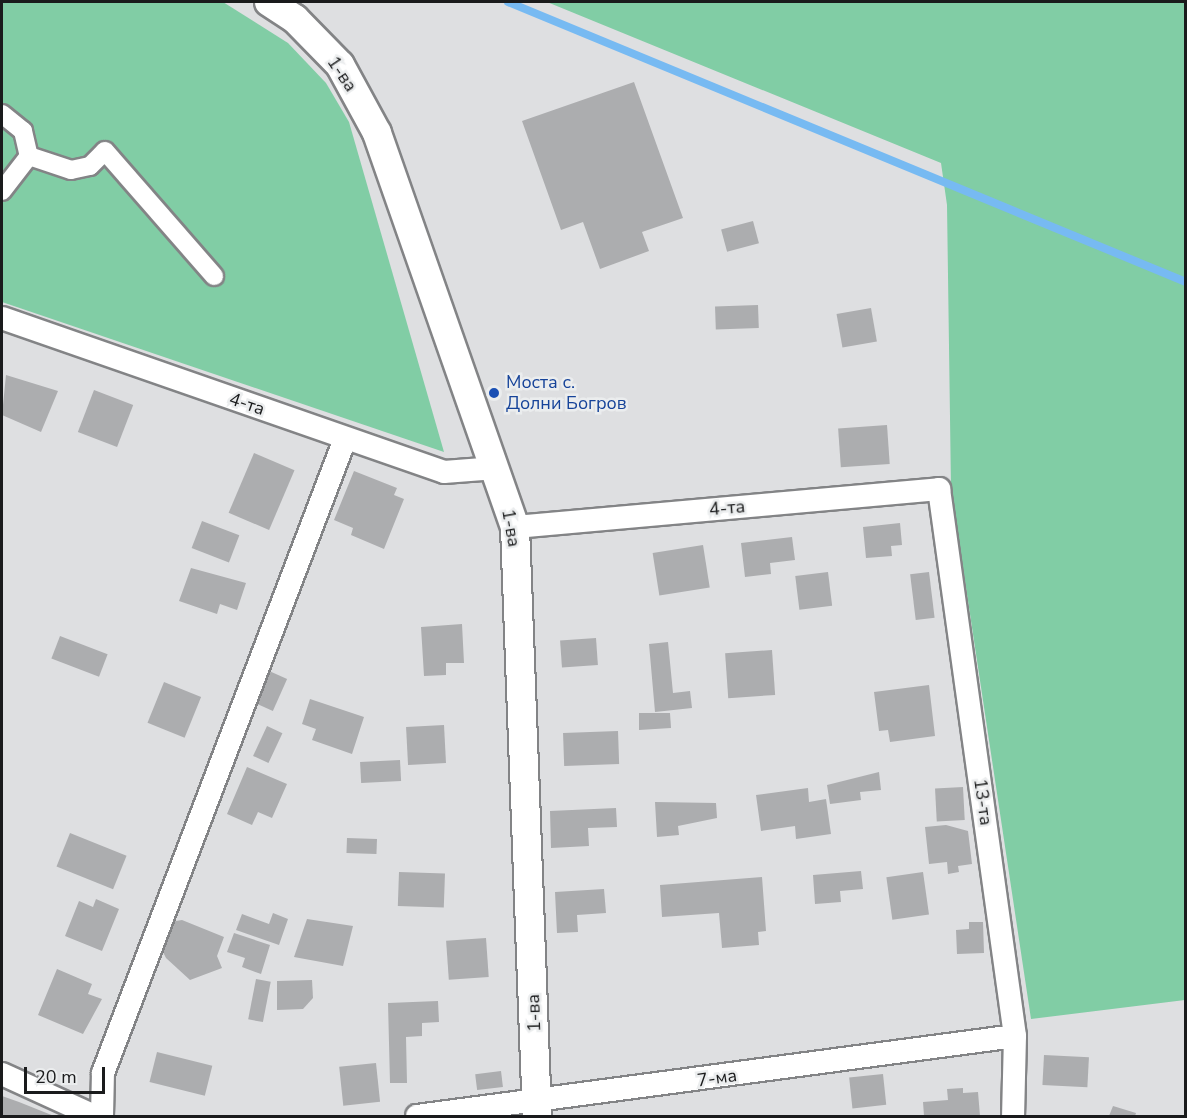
<!DOCTYPE html>
<html>
<head>
<meta charset="utf-8">
<style>
	body { margin:0 }
	#map { position:relative; width:1187px; height:1118px; overflow:hidden; background:#dedfe1; font-family:"Nunito Sans",sans-serif }
	div>[style] { position:absolute }
	[style*='--x'] { left:calc(var(--x)*1px); top:calc(var(--y)*1px); width:calc(var(--w)*1px); rotate:calc(var(--a)*1deg) }
	.green>* { inset:0; background:#81cda5 }
	.stream>* { height:8px; margin:-4px; padding:0 4px; transform-origin:4px; border-radius:4px; background:#77baf2 }
	.building>* { inset:0; background:#acadaf; transform-origin:0 0 }
	.roads { filter:drop-shadow(2px 0 #838486) drop-shadow(-2px 0 #838486) drop-shadow(0 2px #838486) drop-shadow(0 -2px #838486) }
	.pedestrian>* { height:18px; margin:-9px; padding:0 9px; transform-origin:9px; border-radius:9px; background:#fff }
	.minor>* { height:22px; margin:-11px; padding:0 11px; transform-origin:11px; border-radius:11px; background:#fff }
	.tertiary>* { height:28px; margin:-14px; padding:0 14px; transform-origin:14px; border-radius:14px; background:#fff }
	.dots>* { width:16px; height:16px; translate:-50% -50%; box-sizing:border-box; border:3px solid #ebedee; border-radius:50% }
	span { translate:-50% -50%; white-space:nowrap; text-align:center; line-height:1.15; -webkit-text-stroke:5px #ebedee; paint-order:stroke }
	.street-label { font-size:18px; color:#1a1b1c }
	.transit-label { font-size:18px; color:#164399 }
	.left { translate:0 -50%; text-align:left }
	.frame { position:absolute; inset:0; border:3px solid #1a1b1c; pointer-events:none }
	.scale { position:absolute; left:24px; top:1067px; width:81px; height:27px; box-sizing:border-box; border:3px solid #1a1b1c; border-top:0; padding-left:8px; font-size:18px; line-height:21px; white-space:nowrap; color:#1a1b1c; -webkit-text-stroke:4px #ebedee; paint-order:stroke }
</style>
</head>
<body>
<div id="map">
	<div class="green">
		<div style="clip-path:polygon(2px 2px,223px 2px,288px 43px,326px 83px,349px 122px,444px 452px,2px 302px)"></div>
		<div style="clip-path:polygon(547px 2px,1185px 2px,1185px 1000px,1031px 1019px,951px 488px,947px 205px,941px 163px)"></div>
	</div>
	<div class="stream">
		<div style="--x:508;--y:2;--w:734;--a:22.44"></div>
	</div>
	<div class="building">
		<div style="clip-path:polygon(634px 82px,683px 218px,642px 232px,649px 251px,600px 269px,583px 222px,561px 230px,522px 121px)"></div>
		<div style="left:753px;top:221px;width:23px;height:33px;rotate:75deg"></div>
		<div style="left:758px;top:305px;width:23px;height:43px;rotate:88deg"></div>
		<div style="left:871px;top:308px;width:34px;height:35px;rotate:80deg"></div>
		<div style="clip-path:polygon(6px 375px,58px 391px,41px 432px,2px 415px)"></div>
		<div style="left:94px;top:390px;width:42px;height:45px;rotate:21deg"></div>
		<div style="left:887px;top:425px;width:39px;height:49px;rotate:86deg"></div>
		<div style="left:254px;top:453px;width:44px;height:65px;rotate:23deg"></div>
		<div style="clip-path:polygon(354px 471px,397px 488px,394px 495px,404px 499px,384px 549px,351px 535px,353px 528px,334px 520px)"></div>
		<div style="left:202px;top:521px;width:40px;height:29px;rotate:21deg"></div>
		<div style="clip-path:polygon(900px 523px,902px 545px,891px 546px,892px 556px,866px 558px,863px 527px)"></div>
		<div style="clip-path:polygon(792px 537px,795px 560px,770px 563px,771px 574px,745px 577px,741px 543px)"></div>
		<div style="left:703px;top:545px;width:43px;height:51px;rotate:81deg"></div>
		<div style="clip-path:polygon(191px 568px,246px 583px,237px 610px,220px 604px,217px 614px,179px 601px)"></div>
		<div style="left:828px;top:572px;width:34px;height:33px;rotate:83deg"></div>
		<div style="left:929px;top:572px;width:46px;height:19px;rotate:83deg"></div>
		<div style="clip-path:polygon(462px 624px,464px 663px,446px 663px,446px 675px,424px 676px,421px 627px)"></div>
		<div style="left:60px;top:636px;width:51px;height:24px;rotate:21deg"></div>
		<div style="left:596px;top:638px;width:27px;height:36px;rotate:86deg"></div>
		<div style="clip-path:polygon(668px 642px,673px 693px,690px 691px,692px 708px,655px 712px,649px 644px)"></div>
		<div style="left:772px;top:650px;width:45px;height:47px;rotate:86deg"></div>
		<div style="left:267px;top:670px;width:22px;height:35px;rotate:24deg"></div>
		<div style="left:164px;top:682px;width:40px;height:44px;rotate:22deg"></div>
		<div style="clip-path:polygon(929px 685px,935px 736px,890px 742px,888px 730px,879px 731px,874px 692px)"></div>
		<div style="clip-path:polygon(310px 699px,364px 717px,352px 754px,312px 740px,316px 729px,302px 724px)"></div>
		<div style="clip-path:polygon(639px 713px,670px 713px,671px 728px,639px 730px)"></div>
		<div style="left:444px;top:725px;width:38px;height:38px;rotate:87deg"></div>
		<div style="left:267px;top:726px;width:17px;height:33px;rotate:25deg"></div>
		<div style="left:618px;top:731px;width:33px;height:55px;rotate:88deg"></div>
		<div style="left:400px;top:760px;width:21px;height:40px;rotate:87deg"></div>
		<div style="clip-path:polygon(247px 767px,287px 784px,272px 818px,258px 812px,252px 825px,227px 814px)"></div>
		<div style="clip-path:polygon(879px 772px,881px 790px,860px 792px,861px 800px,830px 804px,827px 785px)"></div>
		<div style="left:963px;top:787px;width:33px;height:28px;rotate:87deg"></div>
		<div style="clip-path:polygon(808px 788px,809px 802px,826px 799px,831px 834px,796px 839px,795px 826px,761px 831px,756px 795px)"></div>
		<div style="clip-path:polygon(655px 802px,716px 803px,717px 818px,678px 826px,679px 835px,657px 837px)"></div>
		<div style="clip-path:polygon(616px 808px,617px 827px,588px 828px,589px 846px,551px 848px,550px 811px)"></div>
		<div style="clip-path:polygon(946px 825px,968px 831px,972px 864px,958px 866px,959px 872px,948px 874px,947px 862px,929px 864px,925px 827px)"></div>
		<div style="left:70px;top:833px;width:61px;height:36px;rotate:22deg"></div>
		<div style="left:347px;top:838px;width:30px;height:15px;rotate:2deg"></div>
		<div style="clip-path:polygon(861px 871px,863px 889px,840px 891px,841px 902px,815px 904px,813px 875px)"></div>
		<div style="left:399px;top:872px;width:46px;height:34px;rotate:2deg"></div>
		<div style="left:923px;top:872px;width:43px;height:37px;rotate:82deg"></div>
		<div style="clip-path:polygon(762px 877px,766px 931px,758px 932px,759px 945px,722px 948px,719px 913px,662px 917px,660px 885px)"></div>
		<div style="clip-path:polygon(604px 889px,606px 913px,577px 915px,578px 932px,557px 933px,555px 892px)"></div>
		<div style="clip-path:polygon(96px 899px,119px 909px,102px 951px,65px 936px,79px 901px,93px 907px)"></div>
		<div style="clip-path:polygon(273px 913px,288px 919px,279px 945px,236px 930px,242px 914px,269px 924px)"></div>
		<div style="clip-path:polygon(307px 919px,353px 926px,343px 966px,294px 957px)"></div>
		<div style="clip-path:polygon(182px 920px,224px 937px,217px 956px,222px 968px,190px 980px,166px 958px,161px 948px,170px 922px)"></div>
		<div style="clip-path:polygon(969px 922px,983px 922px,984px 953px,957px 954px,956px 930px,969px 929px)"></div>
		<div style="clip-path:polygon(234px 933px,270px 945px,261px 974px,242px 967px,245px 958px,227px 952px)"></div>
		<div style="left:486px;top:938px;width:39px;height:40px;rotate:86deg"></div>
		<div style="clip-path:polygon(57px 969px,92px 984px,88px 994px,102px 999px,83px 1034px,38px 1015px)"></div>
		<div style="left:256px;top:979px;width:15px;height:41px;rotate:11deg"></div>
		<div style="clip-path:polygon(312px 980px,313px 998px,303px 1009px,277px 1010px,277px 981px)"></div>
		<div style="clip-path:polygon(438px 1001px,439px 1022px,422px 1023px,422px 1036px,406px 1037px,407px 1083px,390px 1083px,388px 1003px)"></div>
		<div style="left:157px;top:1052px;width:57px;height:31px;rotate:14deg"></div>
		<div style="left:1044px;top:1055px;width:45px;height:30px;rotate:3deg"></div>
		<div style="left:376px;top:1063px;width:39px;height:37px;rotate:84deg"></div>
		<div style="left:501px;top:1071px;width:16px;height:26px;rotate:83deg"></div>
		<div style="left:883px;top:1074px;width:31px;height:34px;rotate:84deg"></div>
		<div style="clip-path:polygon(963px 1088px,963px 1093px,978px 1092px,980px 1116px,924px 1116px,923px 1102px,948px 1100px,947px 1089px)"></div>
		<div style="clip-path:polygon(2px 1096px,19px 1102px,54px 1116px,2px 1116px)"></div>
		<div style="clip-path:polygon(1113px 1106px,1136px 1113px,1135px 1116px,1109px 1116px)"></div>
	</div>
	<div class="roads">
		<div class="pedestrian">
			<div style="--x:2;--y:114;--w:27;--a:39"></div>
			<div style="--x:23;--y:131;--w:26;--a:77"></div>
			<div style="--x:29;--y:156;--w:44;--a:127.6"></div>
			<div style="--x:29;--y:156;--w:44;--a:18.4"></div>
			<div style="--x:71;--y:170;--w:19;--a:-12"></div>
			<div style="--x:90;--y:166;--w:21;--a:-45"></div>
			<div style="--x:105;--y:151;--w:166;--a:48.9"></div>
		</div>
		<div class="minor">
			<div style="--x:2;--y:318;--w:468;--a:19.2"></div>
			<div style="--x:444;--y:472;--w:52;--a:-4.4"></div>
			<div style="--x:515;--y:527;--w:426;--a:-5.1"></div>
			<div style="--x:939;--y:489;--w:552;--a:82.09"></div>
			<div style="--x:1015;--y:1036;--w:80;--a:91.4"></div>
			<div style="--x:2;--y:1074;--w:101;--a:24.5"></div>
			<div style="--x:102;--y:1116;--w:43;--a:-88.7"></div>
			<div style="--x:103;--y:1073;--w:679;--a:-69.11"></div>
			<div style="--x:417;--y:1116;--w:603;--a:-7.62"></div>
		</div>
		<div class="tertiary">
			<div style="--x:269;--y:2;--w:31;--a:33"></div>
			<div style="--x:295;--y:19;--w:64;--a:45.6"></div>
			<div style="--x:340;--y:65;--w:77;--a:61.4"></div>
			<div style="--x:377;--y:133;--w:417;--a:70.7"></div>
			<div style="--x:515;--y:527;--w:589;--a:87.86"></div>
		</div>
	</div>
	<div class="dots">
		<div style="left:494px;top:393px;background:#1a4fb4"></div>
	</div>
	<div class="street-label">
		<span style="left:342px;top:74px;rotate:56deg">1-ва</span>
		<span style="left:247px;top:404px;rotate:19deg">4-та</span>
		<span style="left:727px;top:508px;rotate:-5deg">4-та</span>
		<span style="left:511px;top:528px;rotate:80deg">1-ва</span>
		<span style="left:983px;top:802px;rotate:82deg">13-та</span>
		<span style="left:534px;top:1013px;rotate:-92deg">1-ва</span>
		<span style="left:717px;top:1078px;rotate:-8deg">7-ма</span>
	</div>
	<div class="transit-label">
		<span class="left" style="left:506px;top:393px">Моста с.<br>Долни Богров</span>
	</div>
	<div class="frame"></div>
	<div class="scale">20 m</div>
</div>
</body>
</html>
